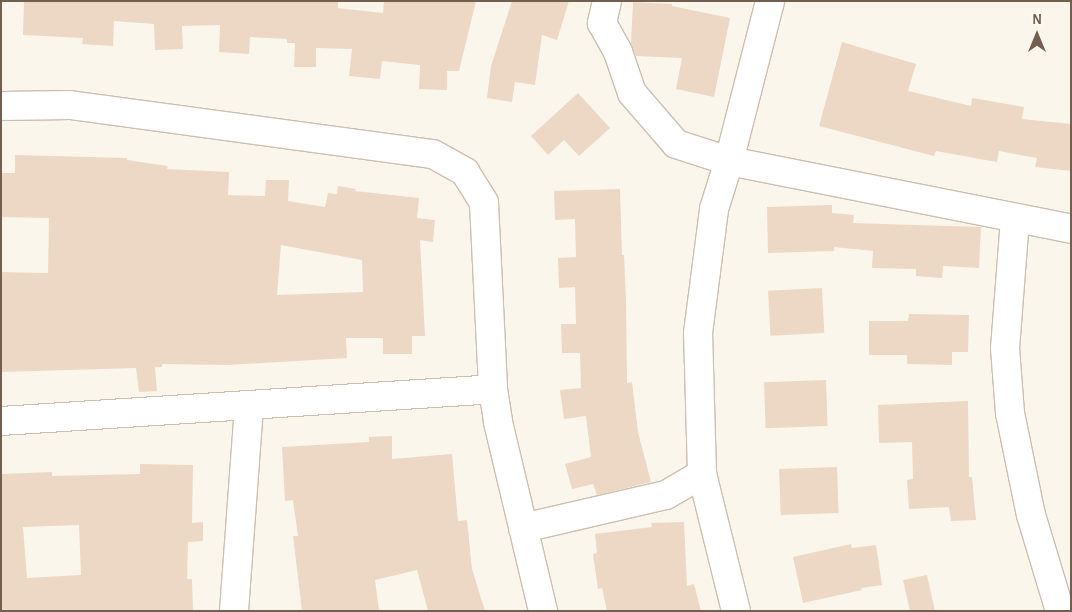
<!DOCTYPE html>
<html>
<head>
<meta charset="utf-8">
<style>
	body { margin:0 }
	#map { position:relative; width:1072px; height:612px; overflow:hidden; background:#fbf6eb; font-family:"Alegreya Sans",sans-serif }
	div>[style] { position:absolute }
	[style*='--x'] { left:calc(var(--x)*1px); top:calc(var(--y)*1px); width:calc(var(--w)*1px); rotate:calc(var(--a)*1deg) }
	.building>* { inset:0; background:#edd8c5; transform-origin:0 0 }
	.roads { filter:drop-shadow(1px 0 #ccbfb2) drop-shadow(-1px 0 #ccbfb2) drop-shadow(0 1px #ccbfb2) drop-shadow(0 -1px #ccbfb2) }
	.street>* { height:28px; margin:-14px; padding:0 14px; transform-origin:14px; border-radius:14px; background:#fff }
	span { translate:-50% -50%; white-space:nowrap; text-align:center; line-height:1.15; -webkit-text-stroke:4px #fdf9f1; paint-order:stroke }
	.frame { position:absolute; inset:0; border:2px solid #735f50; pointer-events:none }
	.north { position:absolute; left:1012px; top:10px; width:50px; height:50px; -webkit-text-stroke:4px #fdf9f1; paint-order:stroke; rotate:0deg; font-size:14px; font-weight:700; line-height:20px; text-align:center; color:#735f50 }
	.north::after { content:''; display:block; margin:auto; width:18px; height:22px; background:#735f50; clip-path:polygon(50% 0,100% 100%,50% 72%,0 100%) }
</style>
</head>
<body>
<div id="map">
	<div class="building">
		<div style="clip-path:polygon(24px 1px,338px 2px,338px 8px,383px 13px,384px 1px,476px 1px,459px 71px,447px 71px,447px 90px,419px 89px,420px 65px,382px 61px,380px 79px,349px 76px,352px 49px,316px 48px,316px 67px,294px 67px,295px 43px,287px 43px,287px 39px,250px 37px,249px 54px,219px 52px,220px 25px,182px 26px,183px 49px,155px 50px,154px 24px,114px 21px,113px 46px,82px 44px,83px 38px,23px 35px)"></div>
		<div style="clip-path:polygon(512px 1px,569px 1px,557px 40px,542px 35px,535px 85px,515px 82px,512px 102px,487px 98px,491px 66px)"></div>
		<div style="clip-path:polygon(633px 2px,672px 4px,672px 6px,730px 18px,714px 97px,676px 89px,682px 58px,636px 56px,631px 43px)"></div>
		<div style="clip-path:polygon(842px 42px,916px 64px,908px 91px,971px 106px,972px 98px,1024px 107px,1022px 119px,1071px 124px,1071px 171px,1035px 167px,1037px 158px,999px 151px,997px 162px,936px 151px,934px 156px,819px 126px)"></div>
		<div style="clip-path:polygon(578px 93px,610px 128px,579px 156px,564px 140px,548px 155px,531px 136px)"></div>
		<div style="clip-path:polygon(evenodd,15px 155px,127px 158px,127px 160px,168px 166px,167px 169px,229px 172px,228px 195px,265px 196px,266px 180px,289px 180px,288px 201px,325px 207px,328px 193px,337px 194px,338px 186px,356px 189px,355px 191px,419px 198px,417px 218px,435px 220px,433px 242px,420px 240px,425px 336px,412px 336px,412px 354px,383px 354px,383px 338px,346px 338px,347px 358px,228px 365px,162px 364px,162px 367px,155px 367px,157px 391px,139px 392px,136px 368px,1px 372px,1px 272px,48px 273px,49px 218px,1px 217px,1px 173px,15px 173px,15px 155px,281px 245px,362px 260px,363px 292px,277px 295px,281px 245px)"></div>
		<div style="clip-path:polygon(620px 189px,622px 255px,624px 255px,626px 300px,627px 383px,632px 382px,638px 432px,651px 482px,597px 495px,593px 484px,572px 489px,565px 464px,591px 457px,586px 416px,564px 419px,560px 390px,581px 388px,580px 353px,562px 353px,561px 324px,576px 324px,575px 287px,559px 288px,558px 258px,576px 257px,575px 219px,555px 220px,554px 191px)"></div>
		<div style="clip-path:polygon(832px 205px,832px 213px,854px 215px,853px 223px,981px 227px,979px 268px,943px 266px,942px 278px,916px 276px,916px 269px,872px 268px,873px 251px,834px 247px,834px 251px,768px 253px,767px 207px)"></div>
		<div style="left:822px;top:288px;width:45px;height:54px;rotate:87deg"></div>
		<div style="clip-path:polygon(909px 314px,969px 315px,968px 352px,952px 352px,952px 365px,907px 364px,907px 355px,869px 355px,869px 321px,908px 321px)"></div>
		<div style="left:826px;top:380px;width:46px;height:62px;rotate:88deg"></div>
		<div style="clip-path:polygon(968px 401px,969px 477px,972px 477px,976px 520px,951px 521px,949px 507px,909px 509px,907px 480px,913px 479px,912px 442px,879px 443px,878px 405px)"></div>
		<div style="clip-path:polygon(392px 436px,392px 459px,452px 454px,458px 521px,467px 520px,472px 569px,485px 611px,428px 611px,417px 570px,375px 580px,379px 610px,302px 611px,293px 536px,298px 536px,293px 500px,285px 501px,282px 447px,369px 442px,369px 437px)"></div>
		<div style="clip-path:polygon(evenodd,140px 464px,193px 465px,192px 523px,203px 522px,203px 541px,188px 542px,187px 579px,192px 579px,193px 611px,2px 611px,1px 474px,52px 472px,52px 476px,140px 474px,140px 464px,79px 525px,81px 575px,27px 578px,23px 527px,79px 525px)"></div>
		<div style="left:837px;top:467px;width:46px;height:58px;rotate:88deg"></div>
		<div style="clip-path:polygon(684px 522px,687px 586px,694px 584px,701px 611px,607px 611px,602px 588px,598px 589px,593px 554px,597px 553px,595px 534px,652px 527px,651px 523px)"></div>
		<div style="clip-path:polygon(851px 544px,852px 548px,876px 545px,882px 585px,861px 588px,862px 590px,803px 603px,793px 557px)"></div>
		<div style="clip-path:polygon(927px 575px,935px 611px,910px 611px,903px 580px)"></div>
	</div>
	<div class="roads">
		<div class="street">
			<div style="--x:607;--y:1;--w:23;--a:103"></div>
			<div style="--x:602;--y:23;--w:33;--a:61"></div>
			<div style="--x:618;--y:52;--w:43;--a:71.1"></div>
			<div style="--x:632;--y:93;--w:67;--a:49.2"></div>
			<div style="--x:676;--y:144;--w:56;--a:17.8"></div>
			<div style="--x:729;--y:161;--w:349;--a:11.2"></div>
			<div style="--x:1;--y:106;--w:69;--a:-0.8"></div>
			<div style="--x:70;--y:105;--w:366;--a:7.7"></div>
			<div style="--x:433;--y:154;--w:37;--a:29"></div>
			<div style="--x:465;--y:172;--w:36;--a:58"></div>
			<div style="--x:484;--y:203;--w:186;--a:87.2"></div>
			<div style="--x:493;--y:389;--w:33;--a:81"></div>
			<div style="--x:498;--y:422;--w:194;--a:76.6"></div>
			<div style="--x:1015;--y:219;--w:129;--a:94.4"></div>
			<div style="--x:1005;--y:348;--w:65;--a:85.6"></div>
			<div style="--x:1010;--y:413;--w:104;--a:78.4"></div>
			<div style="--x:1031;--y:515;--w:100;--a:73.2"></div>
			<div style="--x:1;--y:421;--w:493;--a:-3.7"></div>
			<div style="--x:523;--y:528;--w:147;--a:-13"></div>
			<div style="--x:666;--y:495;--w:42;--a:-30.3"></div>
			<div style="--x:234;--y:611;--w:206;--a:-85.8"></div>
			<div style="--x:736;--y:611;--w:141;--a:-103.9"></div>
			<div style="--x:702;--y:474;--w:141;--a:-91.6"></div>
			<div style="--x:698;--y:333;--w:125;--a:-82.6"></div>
			<div style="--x:714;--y:209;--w:50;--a:-72.6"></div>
			<div style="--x:729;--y:161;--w:165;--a:-75.6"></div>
		</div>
	</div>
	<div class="frame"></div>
	<div class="north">N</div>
</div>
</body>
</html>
